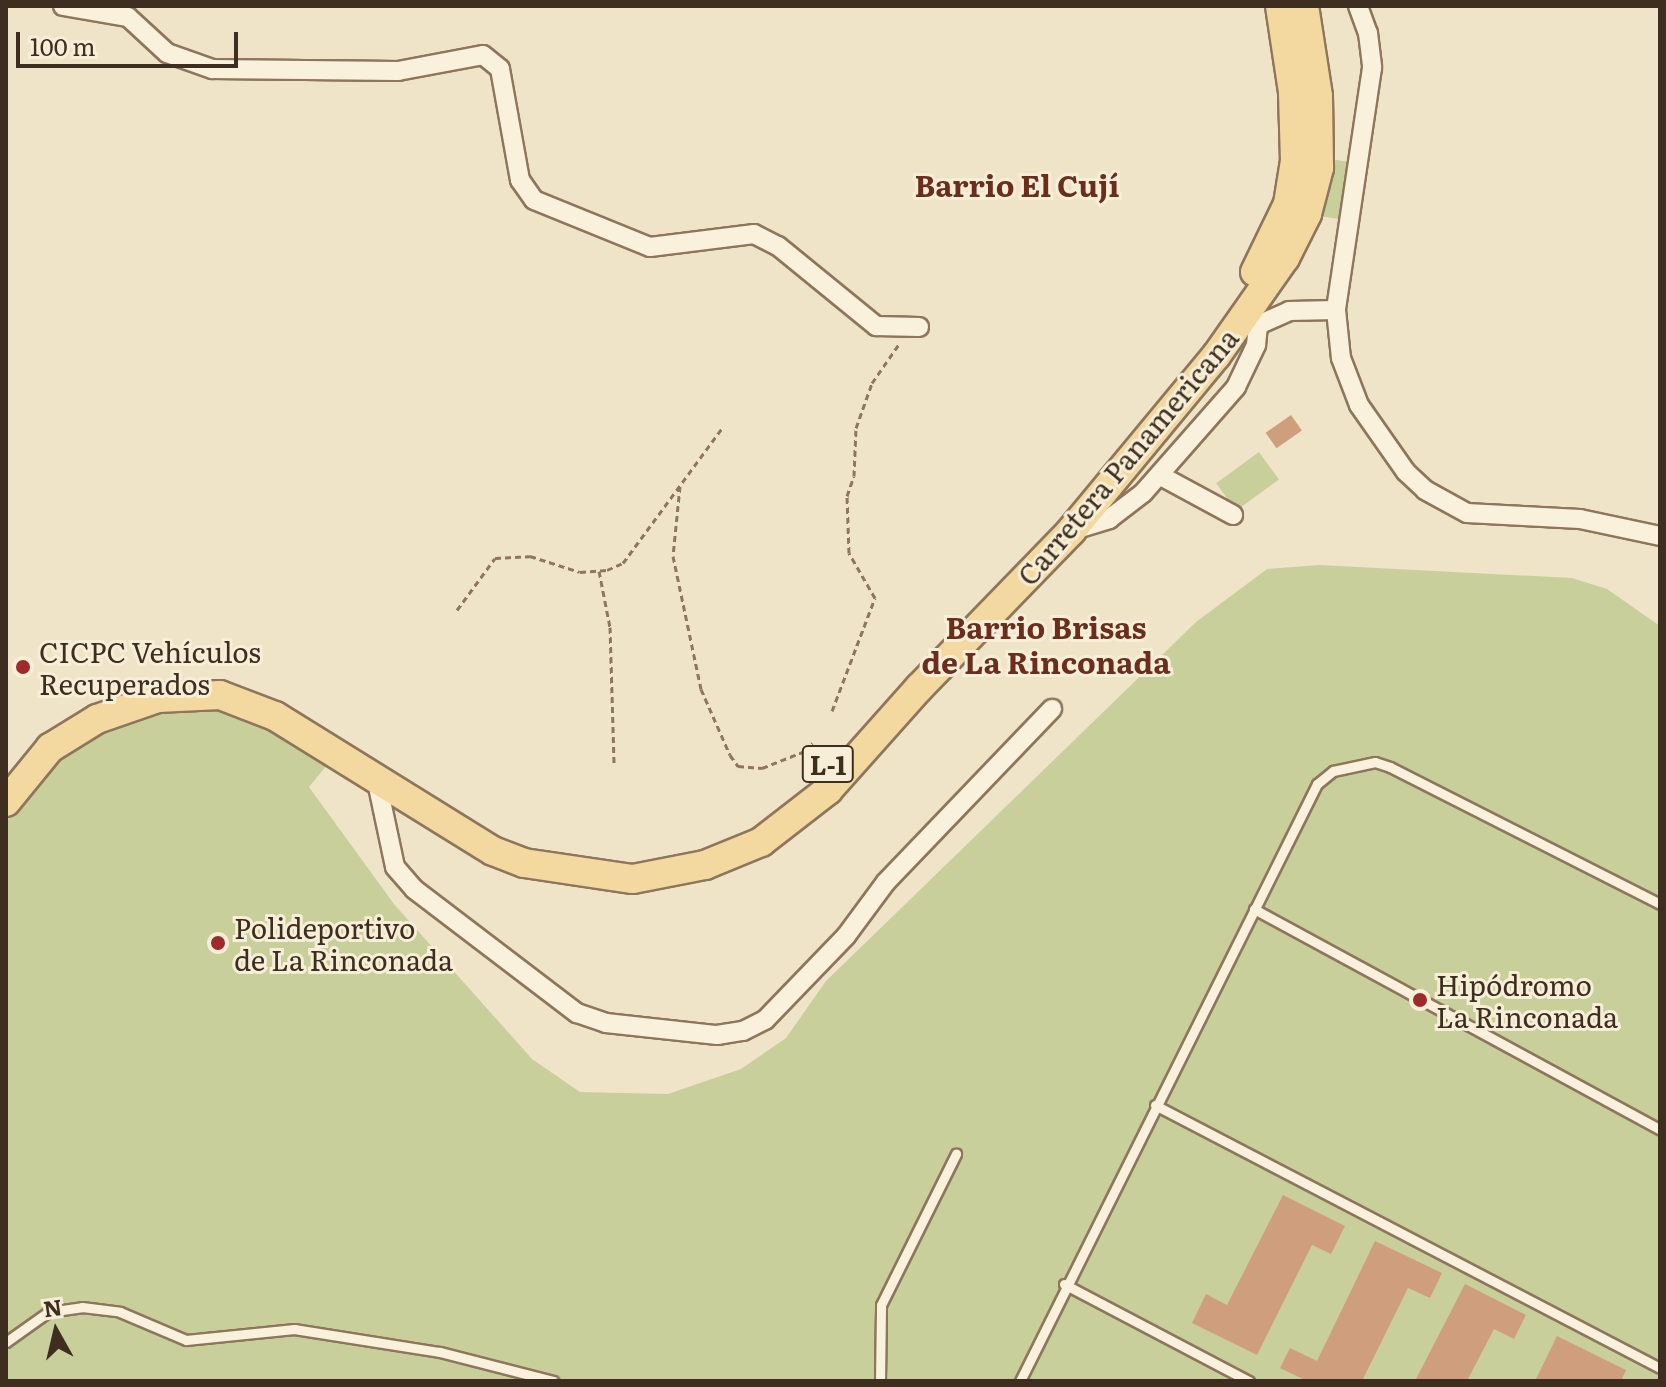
<!DOCTYPE html>
<html>
<head>
<meta charset="utf-8">
<style>
	body { margin:0 }
	#map { position:relative; width:1666px; height:1387px; overflow:hidden; background:#f0e4c8; font-family:Literata,serif }
	div>[style] { position:absolute }
	[style*='--x'] { left:calc(var(--x)*1px); top:calc(var(--y)*1px); width:calc(var(--w)*1px); rotate:calc(var(--a)*1deg) }
	.green>* { inset:0; background:#c9cf9b; transform-origin:0 0 }
	.building>* { inset:0; background:#cf9f7d; transform-origin:0 0 }
	.path>* { height:3px; margin-top:-1.5px; transform-origin:0; background:repeating-linear-gradient(90deg,#8d765c 0 6px,transparent 0 10px) }
	.roads { filter:drop-shadow(2px 0 #8d765c) drop-shadow(-2px 0 #8d765c) drop-shadow(0 2px #8d765c) drop-shadow(0 -2px #8d765c) }
	.lane>* { height:9px; margin:-4.5px; padding:0 4.5px; transform-origin:4.5px; border-radius:4.5px; background:#faf1dc }
	.street>* { height:18px; margin:-9px; padding:0 9px; transform-origin:9px; border-radius:9px; background:#faf1dc }
	.primary>* { height:28px; margin:-14px; padding:0 14px; transform-origin:14px; border-radius:14px; background:#f3d9a0 }
	.dots>* { width:22px; height:22px; translate:-50% -50%; box-sizing:border-box; border:4px solid #f7eed8; border-radius:50% }
	span { translate:-50% -50%; white-space:nowrap; text-align:center; line-height:1.15; -webkit-text-stroke:6px #f7eed8; paint-order:stroke }
	.shield-label span { padding:2px 6px; background:#f7eed8; border:2px solid; border-radius:6px; -webkit-text-stroke-width:0 }
	.shield-label { font-size:26px; color:#3d2e20; font-weight:700 }
	.street-label { font-size:28px; color:#3d2e20 }
	.poi-label { font-size:28px; color:#3d2e20 }
	.left { translate:0 -50%; text-align:left }
	.neighbourhood-label { font-size:30px; color:#6b2e1e; font-weight:700 }
	.frame { position:absolute; inset:0; border:8px solid #3d2e20; pointer-events:none }
	.north { position:absolute; left:16px; top:1291px; width:80px; height:80px; -webkit-text-stroke:6px #f7eed8; paint-order:stroke; rotate:352deg; font-size:22px; font-weight:700; line-height:32px; text-align:center; color:#3d2e20 }
	.north::after { content:''; display:block; margin:auto; width:28px; height:36px; background:#3d2e20; clip-path:polygon(50% 0,100% 100%,50% 72%,0 100%) }
	.scale { position:absolute; left:16px; top:32px; width:222px; height:36px; box-sizing:border-box; border:4px solid #3d2e20; border-top:0; padding-left:10px; font-size:24px; line-height:28px; white-space:nowrap; color:#3d2e20; -webkit-text-stroke:6px #f7eed8; paint-order:stroke }
</style>
</head>
<body>
<div id="map">
	<div class="green">
		<div style="left:1330px;top:159px;width:18px;height:58px;rotate:9deg"></div>
		<div style="left:1259px;top:452px;width:34px;height:53px;rotate:54deg"></div>
		<div style="clip-path:polygon(1319px 565px,1572px 578px,1607px 589px,1660px 626px,1660px 1381px,6px 1381px,6px 802px,50px 748px,202px 695px,337px 753px,309px 787px,394px 904px,532px 1059px,580px 1092px,668px 1094px,741px 1069px,786px 1038px,826px 981px,1196px 622px,1267px 569px)"></div>
	</div>
	<div class="building">
		<div style="left:1291px;top:415px;width:19px;height:31px;rotate:55deg"></div>
		<div style="clip-path:polygon(1283px 1195px,1345px 1226px,1331px 1254px,1312px 1245px,1257px 1355px,1192px 1323px,1206px 1294px,1227px 1305px)"></div>
		<div style="clip-path:polygon(1375px 1241px,1442px 1273px,1430px 1298px,1408px 1288px,1362px 1381px,1307px 1381px,1280px 1368px,1290px 1348px,1317px 1361px)"></div>
		<div style="clip-path:polygon(1465px 1284px,1526px 1315px,1514px 1339px,1494px 1329px,1467px 1381px,1415px 1381px)"></div>
		<div style="clip-path:polygon(1557px 1336px,1626px 1370px,1621px 1381px,1535px 1381px)"></div>
	</div>
	<div class="path">
		<div style="--x:680;--y:486;--w:70;--a:95.7"></div>
		<div style="--x:673;--y:556;--w:136;--a:78.1"></div>
		<div style="--x:701;--y:689;--w:72;--a:66.3"></div>
		<div style="--x:730;--y:755;--w:14;--a:54"></div>
		<div style="--x:738;--y:766;--w:24;--a:5"></div>
		<div style="--x:762;--y:768;--w:46;--a:-21.6"></div>
		<div style="--x:805;--y:751;--w:11;--a:-49"></div>
		<div style="--x:599;--y:571;--w:57;--a:78.9"></div>
		<div style="--x:610;--y:627;--w:137;--a:88.3"></div>
		<div style="--x:457;--y:610;--w:64;--a:-53.8"></div>
		<div style="--x:495;--y:558;--w:35;--a:-3"></div>
		<div style="--x:530;--y:556;--w:52;--a:17.7"></div>
		<div style="--x:580;--y:572;--w:27;--a:-4"></div>
		<div style="--x:607;--y:570;--w:17;--a:-24"></div>
		<div style="--x:623;--y:563;--w:167;--a:-53.7"></div>
		<div style="--x:832;--y:711;--w:121;--a:-69.2"></div>
		<div style="--x:875;--y:598;--w:52;--a:-120"></div>
		<div style="--x:849;--y:553;--w:57;--a:-92"></div>
		<div style="--x:847;--y:496;--w:21;--a:-71"></div>
		<div style="--x:854;--y:476;--w:48;--a:-87.6"></div>
		<div style="--x:856;--y:428;--w:48;--a:-70.4"></div>
		<div style="--x:872;--y:383;--w:47;--a:-55.3"></div>
	</div>
	<div class="roads">
		<div class="lane">
			<div style="--x:1254;--y:909;--w:462;--a:28.5"></div>
			<div style="--x:1155;--y:1105;--w:569;--a:27.51"></div>
			<div style="--x:1064;--y:1284;--w:209;--a:27.7"></div>
			<div style="--x:6;--y:1342;--w:52;--a:-35.5"></div>
			<div style="--x:48;--y:1312;--w:34;--a:-8"></div>
			<div style="--x:82;--y:1307;--w:38;--a:7"></div>
			<div style="--x:120;--y:1312;--w:72;--a:23"></div>
			<div style="--x:186;--y:1340;--w:109;--a:-5.8"></div>
			<div style="--x:294;--y:1329;--w:148;--a:9"></div>
			<div style="--x:440;--y:1352;--w:117;--a:14.4"></div>
			<div style="--x:880;--y:1381;--w:76;--a:-89.2"></div>
			<div style="--x:881;--y:1305;--w:169;--a:-63.6"></div>
			<div style="--x:1020;--y:1381;--w:667;--a:-63.55"></div>
			<div style="--x:1317;--y:784;--w:21;--a:-39"></div>
			<div style="--x:1333;--y:771;--w:43;--a:-12.1"></div>
			<div style="--x:1375;--y:762;--w:16;--a:18"></div>
			<div style="--x:1390;--y:767;--w:303;--a:26.9"></div>
		</div>
		<div class="street">
			<div style="--x:63;--y:6;--w:66;--a:9.6"></div>
			<div style="--x:128;--y:17;--w:53;--a:42.7"></div>
			<div style="--x:167;--y:53;--w:48;--a:19.6"></div>
			<div style="--x:212;--y:69;--w:186;--a:0.6"></div>
			<div style="--x:398;--y:71;--w:86;--a:-10.7"></div>
			<div style="--x:483;--y:55;--w:22;--a:39"></div>
			<div style="--x:500;--y:69;--w:113;--a:79.8"></div>
			<div style="--x:520;--y:180;--w:24;--a:55"></div>
			<div style="--x:534;--y:200;--w:125;--a:22.1"></div>
			<div style="--x:650;--y:247;--w:105;--a:-7.1"></div>
			<div style="--x:754;--y:234;--w:27;--a:27"></div>
			<div style="--x:778;--y:246;--w:127;--a:39.2"></div>
			<div style="--x:876;--y:326;--w:43;--a:1.3"></div>
			<div style="--x:1358;--y:6;--w:29;--a:70"></div>
			<div style="--x:1368;--y:33;--w:35;--a:83"></div>
			<div style="--x:1372;--y:68;--w:245;--a:98.5"></div>
			<div style="--x:1336;--y:310;--w:48;--a:84.1"></div>
			<div style="--x:1341;--y:358;--w:50;--a:69"></div>
			<div style="--x:1359;--y:405;--w:82;--a:55"></div>
			<div style="--x:1406;--y:472;--w:26;--a:43"></div>
			<div style="--x:1425;--y:490;--w:48;--a:28.7"></div>
			<div style="--x:1467;--y:513;--w:113;--a:3"></div>
			<div style="--x:1580;--y:519;--w:82;--a:12"></div>
			<div style="--x:1258;--y:325;--w:34;--a:-24"></div>
			<div style="--x:1289;--y:311;--w:47;--a:-1.2"></div>
			<div style="--x:1161;--y:476;--w:82;--a:28.4"></div>
			<div style="--x:1074;--y:530;--w:37;--a:-17"></div>
			<div style="--x:1109;--y:519;--w:43;--a:-37.4"></div>
			<div style="--x:1143;--y:493;--w:141;--a:-48.7"></div>
			<div style="--x:1236;--y:387;--w:47;--a:-64.5"></div>
			<div style="--x:1256;--y:345;--w:20;--a:-84"></div>
			<div style="--x:1258;--y:325;--w:19;--a:-115"></div>
			<div style="--x:377;--y:782;--w:87;--a:78"></div>
			<div style="--x:395;--y:867;--w:29;--a:49"></div>
			<div style="--x:414;--y:889;--w:205;--a:37.3"></div>
			<div style="--x:577;--y:1013;--w:31;--a:19"></div>
			<div style="--x:606;--y:1023;--w:112;--a:6.2"></div>
			<div style="--x:717;--y:1035;--w:26;--a:-9"></div>
			<div style="--x:743;--y:1031;--w:25;--a:-27"></div>
			<div style="--x:765;--y:1020;--w:117;--a:-46"></div>
			<div style="--x:846;--y:936;--w:67;--a:-53.5"></div>
			<div style="--x:886;--y:882;--w:240;--a:-46.2"></div>
		</div>
		<div class="primary">
			<div style="--x:1255;--y:272;--w:76;--a:-64.1"></div>
			<div style="--x:1288;--y:204;--w:44;--a:-80.8"></div>
			<div style="--x:1295;--y:161;--w:69;--a:-91.7"></div>
			<div style="--x:1293;--y:92;--w:87;--a:-98.6"></div>
			<div style="--x:6;--y:802;--w:70;--a:-50.8"></div>
			<div style="--x:50;--y:748;--w:55;--a:-31.7"></div>
			<div style="--x:97;--y:719;--w:65;--a:-19"></div>
			<div style="--x:158;--y:698;--w:62;--a:-2.8"></div>
			<div style="--x:220;--y:695;--w:59;--a:20.9"></div>
			<div style="--x:275;--y:716;--w:256;--a:31.8"></div>
			<div style="--x:493;--y:851;--w:33;--a:21"></div>
			<div style="--x:524;--y:863;--w:110;--a:8.4"></div>
			<div style="--x:633;--y:879;--w:73;--a:-11"></div>
			<div style="--x:705;--y:865;--w:61;--a:-22.3"></div>
			<div style="--x:761;--y:842;--w:85;--a:-37.8"></div>
			<div style="--x:828;--y:790;--w:137;--a:-48.3"></div>
			<div style="--x:919;--y:688;--w:219;--a:-45.9"></div>
			<div style="--x:1071;--y:531;--w:227;--a:-50.4"></div>
			<div style="--x:1216;--y:356;--w:120;--a:-54.9"></div>
			<div style="--x:1285;--y:258;--w:49;--a:-63.4"></div>
			<div style="--x:1307;--y:214;--w:48;--a:-75.4"></div>
			<div style="--x:1319;--y:168;--w:72;--a:-90.8"></div>
			<div style="--x:1318;--y:96;--w:91;--a:-98.8"></div>
		</div>
	</div>
	<div class="dots">
		<div style="left:23px;top:667px;background:#9e2a2b"></div>
		<div style="left:218px;top:943px;background:#9e2a2b"></div>
		<div style="left:1420px;top:1000px;background:#9e2a2b"></div>
	</div>
	<div class="shield-label">
		<span style="left:828px;top:764px">L-1</span>
	</div>
	<div class="street-label">
		<span style="left:1127px;top:456px;rotate:-50deg">Carretera Panamericana</span>
	</div>
	<div class="poi-label">
		<span class="left" style="left:39px;top:667px">CICPC Vehículos<br>Recuperados</span>
		<span class="left" style="left:234px;top:943px">Polideportivo<br>de La Rinconada</span>
		<span class="left" style="left:1436px;top:1000px">Hipódromo<br>La Rinconada</span>
	</div>
	<div class="neighbourhood-label">
		<span style="left:1017px;top:184px">Barrio El Cují</span>
		<span style="left:1046px;top:643px">Barrio Brisas<br>de La Rinconada</span>
	</div>
	<div class="frame"></div>
	<div class="north">N</div>
	<div class="scale">100 m</div>
</div>
</body>
</html>
